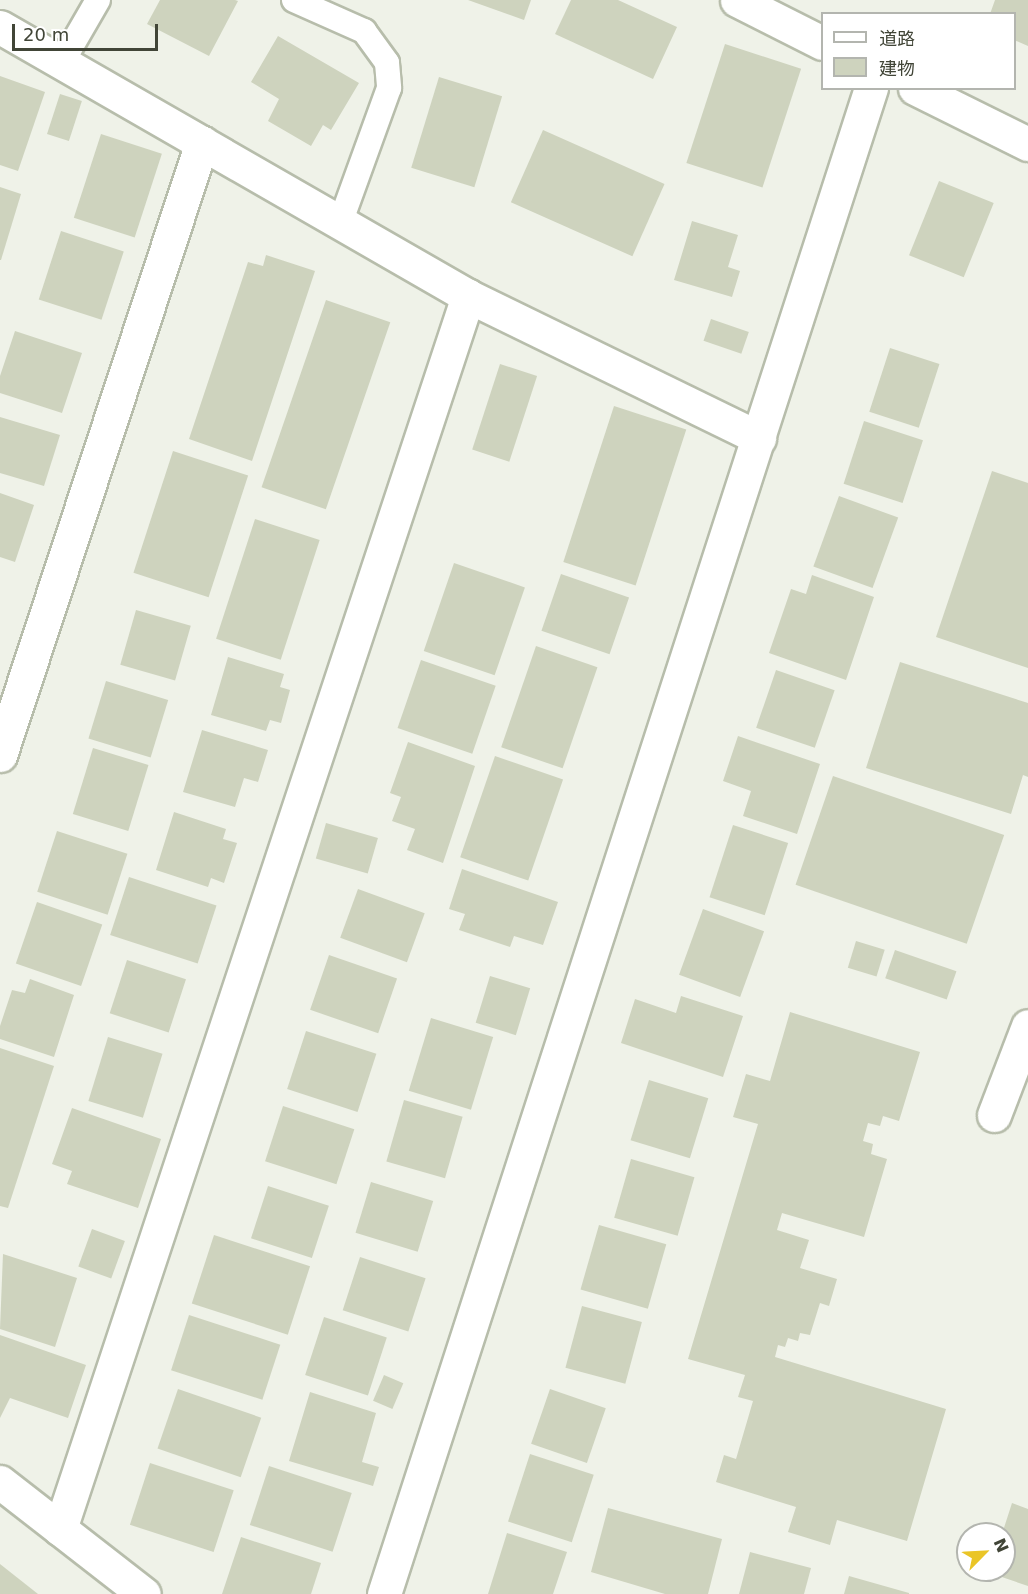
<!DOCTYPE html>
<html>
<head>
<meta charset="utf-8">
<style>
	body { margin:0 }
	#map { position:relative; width:1028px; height:1594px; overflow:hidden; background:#eff2e8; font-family:"DejaVu Sans","Noto Sans JP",sans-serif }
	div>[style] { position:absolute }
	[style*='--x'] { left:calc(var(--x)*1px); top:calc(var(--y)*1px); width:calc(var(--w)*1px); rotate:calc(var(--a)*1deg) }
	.building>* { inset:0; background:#ced3be; transform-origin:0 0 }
	.roads { filter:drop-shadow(2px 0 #b7bdab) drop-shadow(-2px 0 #b7bdab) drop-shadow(0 2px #b7bdab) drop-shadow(0 -2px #b7bdab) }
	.service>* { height:24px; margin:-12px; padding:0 12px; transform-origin:12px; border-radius:12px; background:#fff }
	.minor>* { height:33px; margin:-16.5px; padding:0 16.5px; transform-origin:16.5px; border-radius:16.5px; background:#fff }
	.tertiary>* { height:33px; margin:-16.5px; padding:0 16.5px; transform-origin:16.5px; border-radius:16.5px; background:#fff }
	span { translate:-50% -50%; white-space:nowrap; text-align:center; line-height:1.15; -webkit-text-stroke:5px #fff; paint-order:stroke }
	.legend { position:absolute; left:821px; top:12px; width:195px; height:78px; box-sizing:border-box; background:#fff; border:2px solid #b3b5af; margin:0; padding:8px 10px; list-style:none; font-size:18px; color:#414537 }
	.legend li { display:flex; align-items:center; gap:12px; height:30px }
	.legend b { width:30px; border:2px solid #b3b5af }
	.north { position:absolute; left:956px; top:1522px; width:60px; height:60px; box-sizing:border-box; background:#fff; border:2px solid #b3b5af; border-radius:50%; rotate:66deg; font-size:16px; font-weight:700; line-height:24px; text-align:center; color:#414537 }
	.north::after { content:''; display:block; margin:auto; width:21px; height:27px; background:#eac527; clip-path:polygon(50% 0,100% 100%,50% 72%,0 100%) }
	.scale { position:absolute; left:12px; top:24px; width:146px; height:27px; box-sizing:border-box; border:3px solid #414537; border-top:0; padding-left:8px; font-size:18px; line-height:21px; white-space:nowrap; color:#414537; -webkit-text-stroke:4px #fff; paint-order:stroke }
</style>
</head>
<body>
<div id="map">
	<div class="building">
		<div style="clip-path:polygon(160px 0,235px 0,238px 1px,209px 56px,147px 24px)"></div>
		<div style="clip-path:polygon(468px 0,531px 0,524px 20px)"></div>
		<div style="clip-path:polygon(571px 0,618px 0,677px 27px,653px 79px,555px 34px)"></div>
		<div style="clip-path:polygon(995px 0,1028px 0,1028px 46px,1014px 40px,1014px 14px,990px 14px)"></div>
		<div style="clip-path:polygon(278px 36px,359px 83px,331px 130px,323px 125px,311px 146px,268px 121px,279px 99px,251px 82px)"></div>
		<div style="left:725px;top:44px;width:80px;height:125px;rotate:18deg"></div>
		<div style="clip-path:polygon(0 76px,45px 92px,18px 171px,0 165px)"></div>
		<div style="left:439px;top:77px;width:66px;height:95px;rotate:17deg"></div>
		<div style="left:60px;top:94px;width:23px;height:42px;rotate:18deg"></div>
		<div style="left:543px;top:130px;width:133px;height:79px;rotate:24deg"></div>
		<div style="left:101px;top:134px;width:64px;height:88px;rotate:18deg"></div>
		<div style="left:939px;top:181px;width:59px;height:80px;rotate:22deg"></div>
		<div style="clip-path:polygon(0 187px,21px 194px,1px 260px,0 260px)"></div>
		<div style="clip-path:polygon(692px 221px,738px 235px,728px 267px,740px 271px,732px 297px,674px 280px)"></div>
		<div style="left:61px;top:231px;width:66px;height:72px;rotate:18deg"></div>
		<div style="clip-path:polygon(266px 255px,315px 271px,252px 461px,189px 439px,248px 262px,263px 266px)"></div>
		<div style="left:326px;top:300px;width:68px;height:198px;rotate:19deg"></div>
		<div style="left:711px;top:319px;width:40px;height:23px;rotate:19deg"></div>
		<div style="clip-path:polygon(15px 331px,82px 353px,62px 413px,0 393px,0 376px)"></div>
		<div style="left:890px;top:348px;width:52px;height:67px;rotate:18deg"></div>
		<div style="left:500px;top:364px;width:39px;height:90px;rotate:18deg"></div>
		<div style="left:614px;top:406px;width:76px;height:164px;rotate:18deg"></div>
		<div style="clip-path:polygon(0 417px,60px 435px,44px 486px,0 473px)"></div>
		<div style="left:864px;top:421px;width:62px;height:66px;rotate:18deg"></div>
		<div style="left:173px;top:451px;width:79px;height:128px;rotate:18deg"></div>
		<div style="clip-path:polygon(992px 471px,1028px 483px,1028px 668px,936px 637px)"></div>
		<div style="clip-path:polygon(0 493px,34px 505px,15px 562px,0 557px)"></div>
		<div style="left:839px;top:496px;width:63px;height:75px;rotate:20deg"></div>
		<div style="left:255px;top:519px;width:68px;height:126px;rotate:18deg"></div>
		<div style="left:454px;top:563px;width:75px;height:93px;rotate:19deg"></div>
		<div style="left:561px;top:574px;width:72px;height:60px;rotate:19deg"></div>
		<div style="clip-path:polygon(812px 575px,874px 597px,846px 680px,769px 653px,791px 589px,806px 594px)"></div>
		<div style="left:136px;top:610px;width:57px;height:57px;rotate:16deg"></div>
		<div style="left:536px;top:646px;width:65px;height:107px;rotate:19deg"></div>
		<div style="clip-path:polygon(228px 657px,284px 674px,280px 687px,290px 690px,281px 723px,270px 720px,266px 731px,211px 715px)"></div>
		<div style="left:421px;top:660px;width:79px;height:72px;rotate:19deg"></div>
		<div style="clip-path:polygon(900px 662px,1028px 703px,1028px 777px,1023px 775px,1011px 814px,866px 768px)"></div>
		<div style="left:776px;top:670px;width:62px;height:61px;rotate:19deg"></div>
		<div style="left:106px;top:681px;width:65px;height:60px;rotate:17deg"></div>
		<div style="clip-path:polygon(202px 730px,268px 750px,258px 782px,244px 778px,235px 807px,183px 792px)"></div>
		<div style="clip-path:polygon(738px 736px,820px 764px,797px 834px,743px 816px,751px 791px,723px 781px)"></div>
		<div style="clip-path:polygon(408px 742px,475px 766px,443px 863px,407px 850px,415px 829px,392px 821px,401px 797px,390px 793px)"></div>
		<div style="left:93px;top:748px;width:58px;height:69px;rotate:17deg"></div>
		<div style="left:495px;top:756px;width:72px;height:107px;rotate:19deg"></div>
		<div style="left:833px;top:776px;width:181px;height:115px;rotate:19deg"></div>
		<div style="clip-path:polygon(174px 812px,226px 829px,223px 839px,237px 843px,224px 883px,211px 878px,208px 887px,156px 870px)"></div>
		<div style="left:326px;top:823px;width:54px;height:37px;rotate:16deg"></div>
		<div style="left:733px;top:825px;width:58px;height:76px;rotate:18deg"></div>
		<div style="left:57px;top:831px;width:74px;height:64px;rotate:18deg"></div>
		<div style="clip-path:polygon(462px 869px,558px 902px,543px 945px,514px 936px,510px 947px,459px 930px,465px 914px,449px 909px)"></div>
		<div style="left:129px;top:877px;width:92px;height:61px;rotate:18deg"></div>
		<div style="left:358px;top:889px;width:71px;height:52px;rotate:20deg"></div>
		<div style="left:37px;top:902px;width:69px;height:65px;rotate:19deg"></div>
		<div style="left:703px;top:909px;width:65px;height:70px;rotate:20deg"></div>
		<div style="left:856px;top:941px;width:30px;height:28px;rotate:17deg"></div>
		<div style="left:895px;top:950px;width:65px;height:30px;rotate:19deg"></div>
		<div style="left:329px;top:955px;width:72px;height:58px;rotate:19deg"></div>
		<div style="left:127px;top:960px;width:62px;height:56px;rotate:18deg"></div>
		<div style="left:490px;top:976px;width:42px;height:49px;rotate:17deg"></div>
		<div style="clip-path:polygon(30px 979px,74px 995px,54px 1057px,0 1039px,0 1026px,12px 990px,25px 993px)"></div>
		<div style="clip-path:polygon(681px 996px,743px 1016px,723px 1077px,621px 1043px,635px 999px,676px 1013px)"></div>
		<div style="clip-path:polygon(790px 1012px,920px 1052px,899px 1121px,883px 1116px,880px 1126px,868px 1123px,863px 1141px,873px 1144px,871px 1154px,887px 1159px,864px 1237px,782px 1213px,777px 1230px,809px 1240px,800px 1268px,837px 1279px,829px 1306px,820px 1303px,810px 1335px,800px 1333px,798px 1341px,788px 1338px,785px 1347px,778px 1345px,775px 1357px,946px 1409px,907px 1541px,837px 1520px,830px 1545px,788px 1532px,796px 1507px,716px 1482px,724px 1455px,736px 1459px,753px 1401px,738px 1397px,745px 1375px,688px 1359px,758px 1124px,733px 1117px,746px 1074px,770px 1081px)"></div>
		<div style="left:431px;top:1018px;width:65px;height:76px;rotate:17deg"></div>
		<div style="left:306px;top:1031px;width:74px;height:61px;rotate:18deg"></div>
		<div style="left:108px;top:1037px;width:57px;height:67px;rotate:17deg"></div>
		<div style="clip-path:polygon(0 1048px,54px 1066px,8px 1208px,0 1206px)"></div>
		<div style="left:649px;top:1080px;width:62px;height:63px;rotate:17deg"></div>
		<div style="left:404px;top:1100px;width:61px;height:64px;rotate:16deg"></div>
		<div style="left:283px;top:1106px;width:75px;height:58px;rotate:18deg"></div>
		<div style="clip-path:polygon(72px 1108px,161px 1139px,138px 1208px,67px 1184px,72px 1171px,52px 1164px)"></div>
		<div style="left:631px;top:1159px;width:66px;height:61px;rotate:16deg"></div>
		<div style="left:371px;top:1182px;width:65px;height:53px;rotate:17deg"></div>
		<div style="left:268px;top:1186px;width:64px;height:55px;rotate:18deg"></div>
		<div style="left:599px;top:1225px;width:70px;height:67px;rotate:16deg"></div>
		<div style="left:92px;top:1229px;width:35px;height:40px;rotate:20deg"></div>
		<div style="left:214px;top:1235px;width:101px;height:72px;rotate:18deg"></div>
		<div style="clip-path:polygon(3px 1254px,77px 1278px,55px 1347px,0 1329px)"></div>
		<div style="left:360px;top:1257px;width:69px;height:56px;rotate:18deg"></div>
		<div style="left:582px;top:1306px;width:62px;height:64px;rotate:15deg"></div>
		<div style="left:189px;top:1315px;width:96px;height:58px;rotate:18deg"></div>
		<div style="left:324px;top:1317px;width:66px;height:61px;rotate:18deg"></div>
		<div style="clip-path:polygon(0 1335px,86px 1365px,68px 1418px,10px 1398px,0 1418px)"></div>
		<div style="left:384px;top:1375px;width:21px;height:28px;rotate:23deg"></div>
		<div style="left:178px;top:1389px;width:88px;height:63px;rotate:19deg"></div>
		<div style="left:550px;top:1389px;width:59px;height:58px;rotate:19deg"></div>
		<div style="clip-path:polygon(310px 1392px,376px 1413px,362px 1462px,379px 1467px,373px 1486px,289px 1461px)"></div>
		<div style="left:530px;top:1454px;width:67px;height:71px;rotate:18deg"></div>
		<div style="left:150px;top:1463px;width:88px;height:65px;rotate:18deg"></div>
		<div style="left:269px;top:1466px;width:87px;height:62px;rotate:18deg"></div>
		<div style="clip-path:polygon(1012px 1503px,1028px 1509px,1028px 1586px,990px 1573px,1004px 1570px,1002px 1534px)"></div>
		<div style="clip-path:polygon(608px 1508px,722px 1539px,708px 1594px,665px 1594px,591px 1572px)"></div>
		<div style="clip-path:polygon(507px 1533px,567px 1552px,553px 1594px,488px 1594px)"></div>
		<div style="clip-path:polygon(241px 1537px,321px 1563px,311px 1594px,222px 1594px)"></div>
		<div style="clip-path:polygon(750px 1552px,811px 1568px,804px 1594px,739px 1594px)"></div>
		<div style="clip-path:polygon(0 1564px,38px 1594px,0 1594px)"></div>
		<div style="clip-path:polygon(849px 1576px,909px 1593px,909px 1594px,844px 1594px)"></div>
	</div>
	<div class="roads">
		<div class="service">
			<div style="--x:294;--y:0;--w:77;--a:23.9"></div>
			<div style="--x:364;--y:31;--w:39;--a:54"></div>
			<div style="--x:387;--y:63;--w:25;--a:85"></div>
			<div style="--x:389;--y:88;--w:144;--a:109.9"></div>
			<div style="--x:61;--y:64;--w:74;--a:-60"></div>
		</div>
		<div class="minor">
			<div style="--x:0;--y:27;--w:540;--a:29.89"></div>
			<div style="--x:468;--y:296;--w:324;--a:26"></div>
			<div style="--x:0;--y:755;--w:645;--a:-71.76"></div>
			<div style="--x:994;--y:1115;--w:95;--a:-69.1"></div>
			<div style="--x:0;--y:1482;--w:182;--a:37.9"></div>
			<div style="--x:60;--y:1529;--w:1299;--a:-71.69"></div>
			<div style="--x:384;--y:1594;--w:1583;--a:-72.08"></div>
		</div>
		<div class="tertiary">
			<div style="--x:737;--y:0;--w:95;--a:26.8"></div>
			<div style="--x:915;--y:88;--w:126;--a:26.4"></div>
		</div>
	</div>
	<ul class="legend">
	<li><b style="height:8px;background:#fff"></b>道路</li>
	<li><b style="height:16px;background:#ced3be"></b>建物</li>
	</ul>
	<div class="north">N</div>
	<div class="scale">20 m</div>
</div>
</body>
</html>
